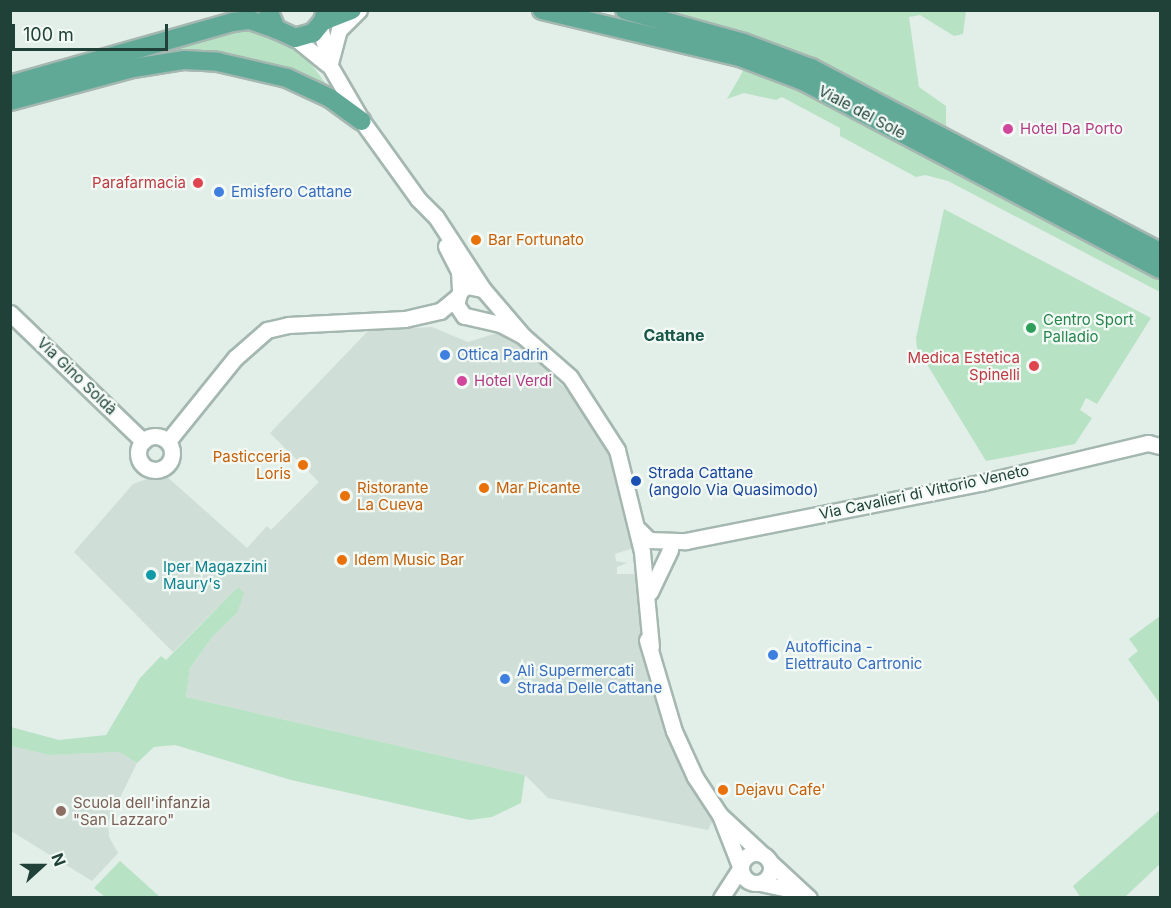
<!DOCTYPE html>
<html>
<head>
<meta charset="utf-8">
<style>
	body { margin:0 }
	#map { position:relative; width:1171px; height:908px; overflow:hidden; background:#e2eee8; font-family:Inter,sans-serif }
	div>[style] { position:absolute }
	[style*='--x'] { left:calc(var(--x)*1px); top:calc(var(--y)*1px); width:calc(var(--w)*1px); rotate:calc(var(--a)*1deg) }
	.built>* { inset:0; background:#cfded7 }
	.green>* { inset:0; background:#b8e2c4 }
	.roads { filter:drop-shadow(2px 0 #a4b7b0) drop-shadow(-2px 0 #a4b7b0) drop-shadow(0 2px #a4b7b0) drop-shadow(0 -2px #a4b7b0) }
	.minor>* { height:15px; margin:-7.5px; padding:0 7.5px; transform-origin:7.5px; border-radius:7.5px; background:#fff }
	.minor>.ring { margin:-7.5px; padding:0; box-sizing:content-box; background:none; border:15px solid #fff; border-radius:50% }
	.major>* { height:18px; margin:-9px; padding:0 9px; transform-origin:9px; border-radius:9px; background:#61a997 }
	.dots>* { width:16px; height:16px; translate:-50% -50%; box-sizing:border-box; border:3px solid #f3faf6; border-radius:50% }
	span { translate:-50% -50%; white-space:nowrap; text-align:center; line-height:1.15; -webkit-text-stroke:4.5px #f3faf6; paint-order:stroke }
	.street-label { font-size:15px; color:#1f4138 }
	.hotel-label { font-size:15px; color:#b23c85 }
	.left { translate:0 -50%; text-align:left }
	.health-label { font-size:15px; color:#be3a42 }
	.right { translate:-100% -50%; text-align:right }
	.shop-label { font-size:15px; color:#366cbe }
	.food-label { font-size:15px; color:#c56008 }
	.leisure-label { font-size:15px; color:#27864d }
	.transit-label { font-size:15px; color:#164399 }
	.culture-label { font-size:15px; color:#0d838f }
	.education-label { font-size:15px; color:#785e54 }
	.neighbourhood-label { font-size:16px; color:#185648; font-weight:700 }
	.frame { position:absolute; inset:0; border:12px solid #1f4138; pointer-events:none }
	.north { position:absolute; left:12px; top:836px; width:60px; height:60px; -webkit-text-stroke:4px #f3faf6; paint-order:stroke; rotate:69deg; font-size:16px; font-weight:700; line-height:24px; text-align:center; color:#1f4138 }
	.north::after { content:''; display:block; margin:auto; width:21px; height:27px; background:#1f4138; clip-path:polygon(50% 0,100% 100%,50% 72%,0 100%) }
	.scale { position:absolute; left:12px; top:24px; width:156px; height:27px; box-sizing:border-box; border:3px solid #1f4138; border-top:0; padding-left:8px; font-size:18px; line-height:21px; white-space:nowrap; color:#1f4138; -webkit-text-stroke:4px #f3faf6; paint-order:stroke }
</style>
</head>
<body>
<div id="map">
	<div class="built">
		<div style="clip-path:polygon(432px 327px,468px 342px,501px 332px,519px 341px,555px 375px,555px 380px,571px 392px,616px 456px,633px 548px,615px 554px,616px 561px,627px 563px,617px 567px,617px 574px,638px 574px,653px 663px,716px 815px,708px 830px,548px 798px,525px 775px,186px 697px,190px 668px,213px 636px,237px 613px,238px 587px,173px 652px,74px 552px,133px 484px,158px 475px,165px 475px,247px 548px,267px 526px,271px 530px,319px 482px,270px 433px,369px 330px)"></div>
		<div style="clip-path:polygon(11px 746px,49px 755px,119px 752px,137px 763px,108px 822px,109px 837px,118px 853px,92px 881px,11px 831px)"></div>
	</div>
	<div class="green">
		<div style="clip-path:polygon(625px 11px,966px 11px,963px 34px,954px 36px,920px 15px,909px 17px,919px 87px,946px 106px,946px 139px)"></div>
		<div style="clip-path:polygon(258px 25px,295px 43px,333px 93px,202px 53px,11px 93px,221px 31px)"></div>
		<div style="clip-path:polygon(746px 66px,819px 95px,1160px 275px,1160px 292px,948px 181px,925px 175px,916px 177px,840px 136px,840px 128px,782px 97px,776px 100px,744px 93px,727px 99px)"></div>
		<div style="clip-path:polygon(944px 209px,1151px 318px,1097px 404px,1086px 398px,1080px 410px,1092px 418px,1075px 444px,986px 461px,917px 348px,916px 338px)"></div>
		<div style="clip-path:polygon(238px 587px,244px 593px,237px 613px,213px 636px,190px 668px,186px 697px,525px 775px,521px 803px,492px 817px,470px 820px,291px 780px,175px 745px,154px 747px,137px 763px,119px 752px,49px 755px,11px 746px,11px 727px,59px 740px,106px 735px,140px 678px,161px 656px,166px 660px)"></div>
		<div style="clip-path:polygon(1160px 616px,1160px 704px,1128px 659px,1138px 651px,1129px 639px)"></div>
		<div style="clip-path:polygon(1160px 810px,1160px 864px,1125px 897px,1080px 897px,1073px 886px)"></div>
		<div style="clip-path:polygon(120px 861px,160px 897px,105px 897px,94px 888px)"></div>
	</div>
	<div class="roads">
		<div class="minor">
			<div style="--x:320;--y:27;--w:40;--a:75.6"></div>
			<div style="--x:330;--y:66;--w:64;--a:59.8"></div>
			<div style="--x:362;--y:121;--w:96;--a:54.3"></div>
			<div style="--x:418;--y:199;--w:25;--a:45"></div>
			<div style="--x:436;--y:217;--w:86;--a:56.9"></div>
			<div style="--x:295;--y:38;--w:41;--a:39.1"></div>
			<div style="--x:330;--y:63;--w:34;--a:-75"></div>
			<div style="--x:339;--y:30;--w:28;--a:-45"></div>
			<div style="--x:446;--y:246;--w:28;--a:63"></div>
			<div style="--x:459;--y:271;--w:20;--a:87"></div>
			<div style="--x:10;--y:313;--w:185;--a:43.9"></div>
			<div style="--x:523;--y:336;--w:26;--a:-152"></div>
			<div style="--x:500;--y:324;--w:37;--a:-167"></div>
			<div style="--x:464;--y:316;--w:14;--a:-124"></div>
			<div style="--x:456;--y:304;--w:14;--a:-73"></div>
			<div style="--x:460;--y:291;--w:9;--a:-36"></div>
			<div style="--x:467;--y:286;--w:16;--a:11"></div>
			<div style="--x:483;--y:289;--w:62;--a:49.6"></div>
			<div style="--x:523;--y:336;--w:62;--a:41.1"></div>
			<div style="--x:570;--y:377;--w:87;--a:57.2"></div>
			<div style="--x:617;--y:450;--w:105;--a:76.2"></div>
			<div style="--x:642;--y:552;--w:95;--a:84.6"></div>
			<div class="ring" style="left:138px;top:436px;width:19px;height:19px"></div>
			<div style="--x:168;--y:441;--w:107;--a:-51.1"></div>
			<div style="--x:235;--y:358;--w:43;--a:-41.2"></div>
			<div style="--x:267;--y:330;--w:22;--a:-13"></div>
			<div style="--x:288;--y:325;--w:117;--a:-2.9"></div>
			<div style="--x:405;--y:319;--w:36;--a:-13"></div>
			<div style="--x:440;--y:311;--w:22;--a:-39"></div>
			<div style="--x:638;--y:529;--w:16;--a:45"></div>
			<div style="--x:649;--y:540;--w:37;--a:2"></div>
			<div style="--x:686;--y:541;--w:300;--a:-11.2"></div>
			<div style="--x:980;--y:483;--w:173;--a:-13.4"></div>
			<div style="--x:1148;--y:443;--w:12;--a:14"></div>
			<div style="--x:650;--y:592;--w:47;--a:-64.5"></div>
			<div style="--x:647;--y:640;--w:95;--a:73.5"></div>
			<div style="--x:674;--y:731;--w:51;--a:65.5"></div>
			<div style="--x:695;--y:777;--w:45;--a:56.7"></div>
			<div style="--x:720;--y:815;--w:57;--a:42.9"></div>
			<div style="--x:720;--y:815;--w:55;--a:68.6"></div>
			<div class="ring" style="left:741px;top:853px;width:15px;height:15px"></div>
			<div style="--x:770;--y:862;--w:53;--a:42.7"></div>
			<div style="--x:760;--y:883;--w:43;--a:12.1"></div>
			<div style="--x:721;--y:898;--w:35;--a:-57"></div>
		</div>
		<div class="major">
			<div style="--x:268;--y:10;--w:21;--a:67"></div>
			<div style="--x:276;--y:29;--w:21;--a:25"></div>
			<div style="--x:295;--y:38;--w:19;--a:-16"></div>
			<div style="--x:313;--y:33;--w:16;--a:-50"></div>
			<div style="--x:323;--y:21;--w:11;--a:-75"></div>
			<div style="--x:542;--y:10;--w:204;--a:13.4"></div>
			<div style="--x:740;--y:57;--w:67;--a:20.9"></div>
			<div style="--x:803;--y:81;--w:403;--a:27.8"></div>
			<div style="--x:625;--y:10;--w:123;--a:15.5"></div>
			<div style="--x:744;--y:43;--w:72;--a:20.5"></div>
			<div style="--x:811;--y:68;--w:395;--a:27.8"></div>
			<div style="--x:323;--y:21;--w:31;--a:-21"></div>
			<div style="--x:10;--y:85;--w:232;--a:-15.8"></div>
			<div style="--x:233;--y:22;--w:17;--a:-7"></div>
			<div style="--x:250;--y:20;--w:28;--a:19"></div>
			<div style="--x:10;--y:101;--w:127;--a:-15"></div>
			<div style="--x:133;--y:68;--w:52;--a:-8.9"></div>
			<div style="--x:184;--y:60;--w:34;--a:3"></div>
			<div style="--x:218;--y:62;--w:71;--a:13.1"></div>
			<div style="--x:287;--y:78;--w:47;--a:24.9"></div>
			<div style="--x:330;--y:98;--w:39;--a:36"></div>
		</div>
	</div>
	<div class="dots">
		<div style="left:1008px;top:129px;background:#d1479c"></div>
		<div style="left:198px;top:183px;background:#e0444e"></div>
		<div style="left:219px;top:192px;background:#3f7fe0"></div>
		<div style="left:476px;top:240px;background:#e8710a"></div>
		<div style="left:1031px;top:328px;background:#2e9e5b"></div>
		<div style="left:445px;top:355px;background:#3f7fe0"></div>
		<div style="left:1034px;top:366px;background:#e0444e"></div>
		<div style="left:462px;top:381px;background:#d1479c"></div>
		<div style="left:303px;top:465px;background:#e8710a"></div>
		<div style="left:636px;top:481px;background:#1a4fb4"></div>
		<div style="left:484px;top:488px;background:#e8710a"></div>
		<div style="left:345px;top:496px;background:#e8710a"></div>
		<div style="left:342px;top:560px;background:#e8710a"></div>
		<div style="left:151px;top:575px;background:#0f9aa8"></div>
		<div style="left:773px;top:655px;background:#3f7fe0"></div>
		<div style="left:505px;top:679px;background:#3f7fe0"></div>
		<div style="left:723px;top:790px;background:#e8710a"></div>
		<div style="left:61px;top:811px;background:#8d6e63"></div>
	</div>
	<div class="street-label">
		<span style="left:862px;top:112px;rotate:28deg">Viale del Sole</span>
		<span style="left:77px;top:376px;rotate:44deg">Via Gino Soldà</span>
		<span style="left:924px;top:492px;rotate:-12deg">Via Cavalieri di Vittorio Veneto</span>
	</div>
	<div class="hotel-label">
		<span class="left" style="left:1020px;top:129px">Hotel Da Porto</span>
		<span class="left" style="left:474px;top:381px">Hotel Verdi</span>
	</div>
	<div class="health-label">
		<span class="right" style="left:186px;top:183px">Parafarmacia</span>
		<span class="right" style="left:1020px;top:366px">Medica Estetica<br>Spinelli</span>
	</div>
	<div class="shop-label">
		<span class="left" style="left:231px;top:192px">Emisfero Cattane</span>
		<span class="left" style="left:457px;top:355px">Ottica Padrin</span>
		<span class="left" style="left:785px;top:655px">Autofficina -<br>Elettrauto Cartronic</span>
		<span class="left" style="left:517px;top:679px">Alì Supermercati<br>Strada Delle Cattane</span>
	</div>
	<div class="food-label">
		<span class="left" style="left:488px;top:240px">Bar Fortunato</span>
		<span class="right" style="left:291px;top:465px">Pasticceria<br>Loris</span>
		<span class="left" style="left:357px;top:496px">Ristorante<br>La Cueva</span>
		<span class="left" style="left:496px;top:488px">Mar Picante</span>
		<span class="left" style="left:354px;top:560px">Idem Music Bar</span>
		<span class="left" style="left:735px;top:790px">Dejavu Cafe'</span>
	</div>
	<div class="leisure-label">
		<span class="left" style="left:1043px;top:328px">Centro Sport<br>Palladio</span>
	</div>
	<div class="transit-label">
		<span class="left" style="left:648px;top:481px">Strada Cattane<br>(angolo Via Quasimodo)</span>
	</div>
	<div class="culture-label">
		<span class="left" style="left:163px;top:575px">Iper Magazzini<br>Maury's</span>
	</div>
	<div class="education-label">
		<span class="left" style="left:73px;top:811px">Scuola dell'infanzia<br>"San Lazzaro"</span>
	</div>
	<div class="neighbourhood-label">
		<span style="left:674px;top:335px">Cattane</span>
	</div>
	<div class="frame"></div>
	<div class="north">N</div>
	<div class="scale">100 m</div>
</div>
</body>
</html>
